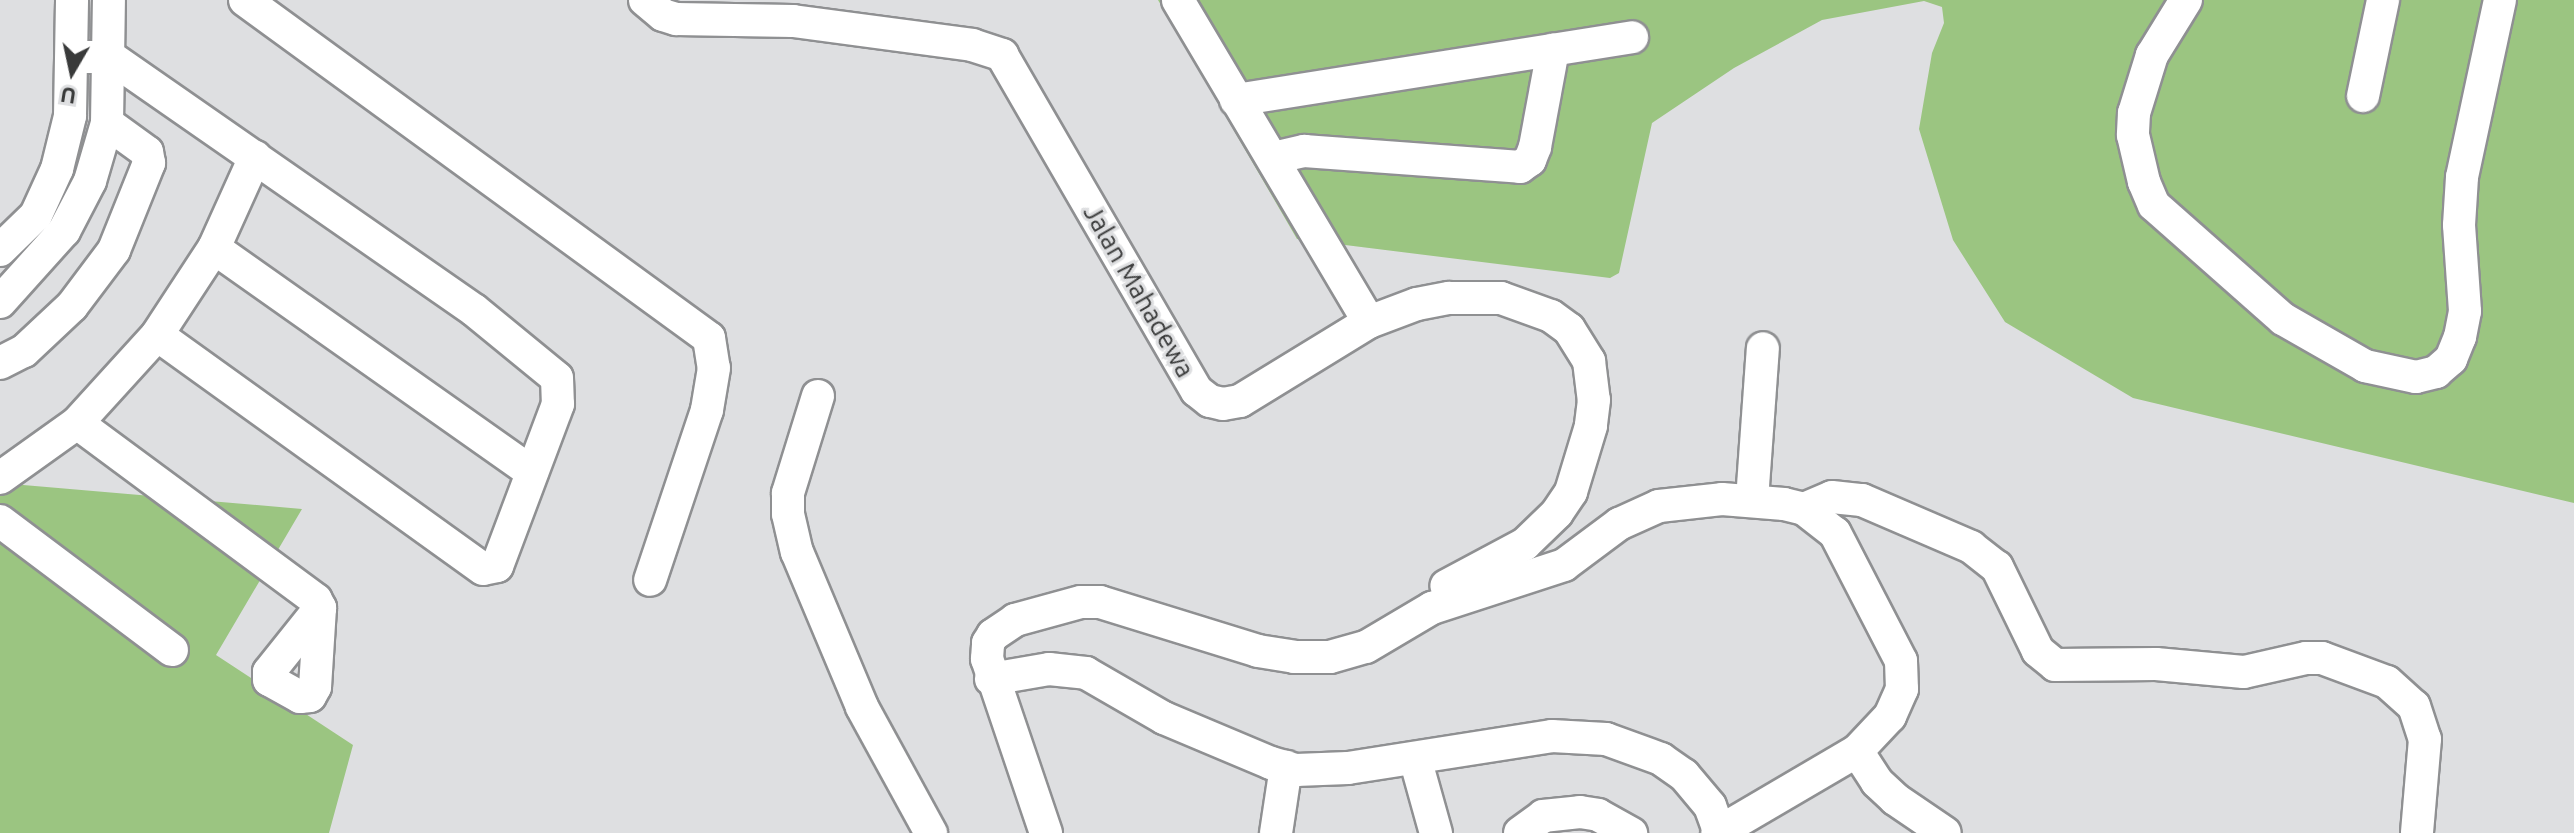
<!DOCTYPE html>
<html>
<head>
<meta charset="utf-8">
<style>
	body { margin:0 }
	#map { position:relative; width:2574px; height:833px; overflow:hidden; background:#dedfe1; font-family:Ubuntu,sans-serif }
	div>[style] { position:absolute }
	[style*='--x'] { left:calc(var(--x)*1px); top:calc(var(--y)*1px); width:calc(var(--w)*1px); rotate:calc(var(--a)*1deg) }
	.green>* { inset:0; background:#9bc581 }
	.roads { filter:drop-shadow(2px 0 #8f9092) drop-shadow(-2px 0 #8f9092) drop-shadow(0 2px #8f9092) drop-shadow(0 -2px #8f9092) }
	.minor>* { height:32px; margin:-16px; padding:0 16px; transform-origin:16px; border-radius:16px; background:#fff }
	span { translate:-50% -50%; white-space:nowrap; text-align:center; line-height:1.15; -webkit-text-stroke:6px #dedfe1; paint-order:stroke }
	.street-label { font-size:26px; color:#393a3a }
	.north { position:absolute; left:32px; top:32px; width:80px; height:80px; -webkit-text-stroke:6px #dedfe1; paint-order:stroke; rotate:189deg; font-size:22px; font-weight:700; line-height:32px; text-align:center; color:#393a3a }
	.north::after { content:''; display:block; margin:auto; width:28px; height:36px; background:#393a3a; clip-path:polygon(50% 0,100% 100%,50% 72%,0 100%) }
</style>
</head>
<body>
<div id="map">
	<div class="green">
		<div style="clip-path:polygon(1158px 0,2574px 0,2574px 503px,2133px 398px,2005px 322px,1953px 240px,1919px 129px,1932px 53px,1944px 23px,1942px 7px,1924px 1px,1822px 20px,1734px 68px,1652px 123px,1619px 273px,1610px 278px,1297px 239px)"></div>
		<div style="clip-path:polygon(0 483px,302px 509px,216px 655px,353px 745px,329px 833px,0 833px)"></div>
	</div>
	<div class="roads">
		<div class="minor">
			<div style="--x:245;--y:0;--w:574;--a:36.07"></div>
			<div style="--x:709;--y:338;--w:30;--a:81"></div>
			<div style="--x:714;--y:368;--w:43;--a:99.5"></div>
			<div style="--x:707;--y:410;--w:179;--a:108.5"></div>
			<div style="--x:645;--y:0;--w:23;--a:40"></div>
			<div style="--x:663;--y:15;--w:14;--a:17"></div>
			<div style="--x:676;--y:19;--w:117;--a:1"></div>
			<div style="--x:793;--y:21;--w:181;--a:7.6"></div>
			<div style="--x:972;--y:45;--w:32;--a:18"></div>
			<div style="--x:1002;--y:55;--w:388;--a:59.9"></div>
			<div style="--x:1197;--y:391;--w:16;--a:38"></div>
			<div style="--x:1210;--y:401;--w:13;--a:13"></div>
			<div style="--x:1223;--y:404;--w:17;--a:-10"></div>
			<div style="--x:1240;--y:401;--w:151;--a:-31.5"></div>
			<div style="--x:1369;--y:322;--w:374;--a:-120.7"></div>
			<div style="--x:2186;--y:0;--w:65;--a:121.7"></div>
			<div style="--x:2152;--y:55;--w:61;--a:107.2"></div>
			<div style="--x:2134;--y:113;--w:22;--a:93"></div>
			<div style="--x:2133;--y:135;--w:48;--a:76.8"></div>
			<div style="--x:2144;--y:182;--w:25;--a:67"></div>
			<div style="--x:2154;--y:205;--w:172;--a:41.5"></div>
			<div style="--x:2283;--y:319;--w:95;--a:29.8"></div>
			<div style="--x:2365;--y:366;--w:52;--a:12.2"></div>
			<div style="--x:2416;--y:377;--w:21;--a:-14"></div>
			<div style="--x:2436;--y:372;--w:20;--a:-41"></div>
			<div style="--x:2451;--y:359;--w:24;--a:-68"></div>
			<div style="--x:2460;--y:337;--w:26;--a:-79"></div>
			<div style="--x:2465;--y:311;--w:86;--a:-94"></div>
			<div style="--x:2459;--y:225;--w:48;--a:-86.4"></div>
			<div style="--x:2462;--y:177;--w:181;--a:-77.9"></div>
			<div style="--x:73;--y:57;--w:37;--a:0"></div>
			<div style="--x:110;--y:57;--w:443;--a:34.8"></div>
			<div style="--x:474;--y:310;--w:107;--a:39.3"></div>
			<div style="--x:557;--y:378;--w:26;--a:88"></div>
			<div style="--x:558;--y:404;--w:173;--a:110.6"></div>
			<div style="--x:497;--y:566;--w:14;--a:168"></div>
			<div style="--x:483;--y:569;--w:401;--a:-144.3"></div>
			<div style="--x:2363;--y:96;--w:98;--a:-78.2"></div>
			<div style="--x:1236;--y:100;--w:401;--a:-9"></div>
			<div style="--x:1273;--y:158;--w:32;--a:-13"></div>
			<div style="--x:1304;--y:151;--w:217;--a:4.2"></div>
			<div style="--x:1520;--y:167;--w:12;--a:-35"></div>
			<div style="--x:1530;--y:160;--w:14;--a:-69"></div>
			<div style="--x:1535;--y:147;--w:99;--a:-79.5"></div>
			<div style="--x:214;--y:248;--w:389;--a:35.2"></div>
			<div style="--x:0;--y:250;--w:50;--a:-44.2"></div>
			<div style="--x:36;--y:215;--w:51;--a:-65.5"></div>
			<div style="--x:57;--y:169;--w:55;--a:-76.2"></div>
			<div style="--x:70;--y:116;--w:116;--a:-89"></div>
			<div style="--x:0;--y:302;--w:96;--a:-48"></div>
			<div style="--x:64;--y:231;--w:56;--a:-62.5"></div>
			<div style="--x:90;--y:181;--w:60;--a:-73.7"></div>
			<div style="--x:107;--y:123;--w:123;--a:-89.1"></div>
			<div style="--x:1369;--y:322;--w:51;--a:-20.6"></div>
			<div style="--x:1417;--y:304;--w:33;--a:-11"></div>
			<div style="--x:1449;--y:298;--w:52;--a:0"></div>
			<div style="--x:1501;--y:298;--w:53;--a:19.8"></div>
			<div style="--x:1551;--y:316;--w:22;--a:36"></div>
			<div style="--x:1569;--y:329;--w:38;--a:58"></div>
			<div style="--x:1589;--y:361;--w:39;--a:83"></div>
			<div style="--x:1594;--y:400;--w:26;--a:97"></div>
			<div style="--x:1591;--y:426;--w:69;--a:106.9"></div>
			<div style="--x:1571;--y:492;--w:25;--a:124"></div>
			<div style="--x:1557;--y:513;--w:45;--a:135.9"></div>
			<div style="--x:1525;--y:544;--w:89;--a:152"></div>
			<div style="--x:0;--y:363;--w:27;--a:-27"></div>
			<div style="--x:24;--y:351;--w:66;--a:-43.2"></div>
			<div style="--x:72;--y:306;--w:70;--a:-53.1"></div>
			<div style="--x:114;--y:250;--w:94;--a:-68.1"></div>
			<div style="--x:149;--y:163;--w:11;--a:-100"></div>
			<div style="--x:147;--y:152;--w:49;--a:-144.1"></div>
			<div style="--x:818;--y:396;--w:102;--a:107.2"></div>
			<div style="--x:788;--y:493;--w:21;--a:90"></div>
			<div style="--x:788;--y:514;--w:39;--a:77"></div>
			<div style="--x:797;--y:552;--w:168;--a:67.2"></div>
			<div style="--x:862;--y:707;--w:144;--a:61.3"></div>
			<div style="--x:77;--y:423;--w:297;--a:36.5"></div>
			<div style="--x:316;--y:600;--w:9;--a:63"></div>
			<div style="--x:320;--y:608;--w:79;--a:93.6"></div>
			<div style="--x:315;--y:687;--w:10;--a:119"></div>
			<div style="--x:310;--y:696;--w:10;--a:174"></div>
			<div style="--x:300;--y:697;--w:35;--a:-151"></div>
			<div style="--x:269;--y:680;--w:8;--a:-90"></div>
			<div style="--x:269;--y:672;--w:82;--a:-51.4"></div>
			<div style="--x:0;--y:478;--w:95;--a:-35.5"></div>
			<div style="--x:77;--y:423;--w:119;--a:-47.7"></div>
			<div style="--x:157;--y:335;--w:104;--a:-56.8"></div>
			<div style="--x:214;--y:248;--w:100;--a:-65.7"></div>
			<div style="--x:1752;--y:500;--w:152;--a:-85.9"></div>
			<div style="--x:1804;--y:509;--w:30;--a:-23"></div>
			<div style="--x:1832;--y:497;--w:30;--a:6"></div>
			<div style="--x:1862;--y:500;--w:119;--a:23.3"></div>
			<div style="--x:1971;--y:547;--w:33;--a:38"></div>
			<div style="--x:1997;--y:567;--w:93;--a:64"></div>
			<div style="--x:2038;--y:651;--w:22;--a:39"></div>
			<div style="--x:2055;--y:665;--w:101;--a:-0.6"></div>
			<div style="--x:2156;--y:664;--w:88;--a:5.2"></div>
			<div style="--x:2244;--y:672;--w:64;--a:-12.7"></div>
			<div style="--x:2306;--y:658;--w:16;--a:0"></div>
			<div style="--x:2322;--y:658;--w:69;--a:20.3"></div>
			<div style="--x:2387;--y:682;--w:36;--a:42"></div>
			<div style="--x:2414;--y:706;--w:35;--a:72"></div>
			<div style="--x:2425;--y:739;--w:94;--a:94.9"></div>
			<div style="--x:0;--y:521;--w:215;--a:36.9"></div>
			<div style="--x:991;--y:679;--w:59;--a:-9.8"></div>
			<div style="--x:1049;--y:669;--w:37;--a:6"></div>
			<div style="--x:1086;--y:673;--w:90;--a:30"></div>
			<div style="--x:1164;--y:718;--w:116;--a:22.8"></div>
			<div style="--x:1271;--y:763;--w:26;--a:16"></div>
			<div style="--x:1296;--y:770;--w:52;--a:-2.2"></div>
			<div style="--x:1348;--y:768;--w:206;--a:-8.9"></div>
			<div style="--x:1552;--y:736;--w:54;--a:3.2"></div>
			<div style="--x:1606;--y:739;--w:59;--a:20"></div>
			<div style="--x:1661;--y:759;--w:28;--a:35"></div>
			<div style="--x:1684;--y:775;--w:40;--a:50"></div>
			<div style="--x:1710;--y:806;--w:27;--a:70"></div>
			<div style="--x:1857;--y:751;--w:37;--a:57"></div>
			<div style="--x:1877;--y:782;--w:25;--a:43"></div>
			<div style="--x:1895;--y:799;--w:60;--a:34.2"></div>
			<div style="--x:1415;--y:758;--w:78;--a:74.4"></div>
			<div style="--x:1046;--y:833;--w:184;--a:-108.7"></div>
			<div style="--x:987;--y:659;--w:16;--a:-86"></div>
			<div style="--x:988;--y:643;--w:9;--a:-58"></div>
			<div style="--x:993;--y:635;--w:27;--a:-34"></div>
			<div style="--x:1015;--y:620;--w:68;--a:-15.3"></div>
			<div style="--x:1081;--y:602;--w:19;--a:0"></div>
			<div style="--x:1100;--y:602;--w:165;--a:17.2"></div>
			<div style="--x:1258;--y:651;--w:36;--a:9"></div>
			<div style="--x:1294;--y:657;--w:36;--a:0"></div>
			<div style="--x:1330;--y:657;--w:37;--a:-16"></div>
			<div style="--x:1366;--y:647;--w:77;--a:-30.6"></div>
			<div style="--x:1432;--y:608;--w:139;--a:-18"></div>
			<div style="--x:1564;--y:565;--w:69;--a:-36.7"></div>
			<div style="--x:1619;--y:524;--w:44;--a:-24.2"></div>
			<div style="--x:1659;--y:506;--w:63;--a:-6.3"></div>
			<div style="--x:1722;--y:499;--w:62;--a:4.6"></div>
			<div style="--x:1784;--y:504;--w:21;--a:14"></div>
			<div style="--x:1804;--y:509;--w:39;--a:38"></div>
			<div style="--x:1835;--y:533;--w:144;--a:62.7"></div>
			<div style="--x:1901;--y:661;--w:28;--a:88"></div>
			<div style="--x:1902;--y:689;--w:30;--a:114"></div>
			<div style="--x:1890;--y:716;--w:48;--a:133.3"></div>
			<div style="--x:1857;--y:751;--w:162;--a:149.6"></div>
			<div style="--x:1276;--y:833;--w:67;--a:-81.4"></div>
			<div style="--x:1520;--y:833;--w:29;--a:-36"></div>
			<div style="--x:1543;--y:816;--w:37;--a:-6"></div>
			<div style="--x:1580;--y:812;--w:18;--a:9"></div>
			<div style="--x:1598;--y:815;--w:38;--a:29"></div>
		</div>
	</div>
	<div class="street-label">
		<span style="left:1139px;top:291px;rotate:60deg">Jalan Mahadewa</span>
	</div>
	<div class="north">U</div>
</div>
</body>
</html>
